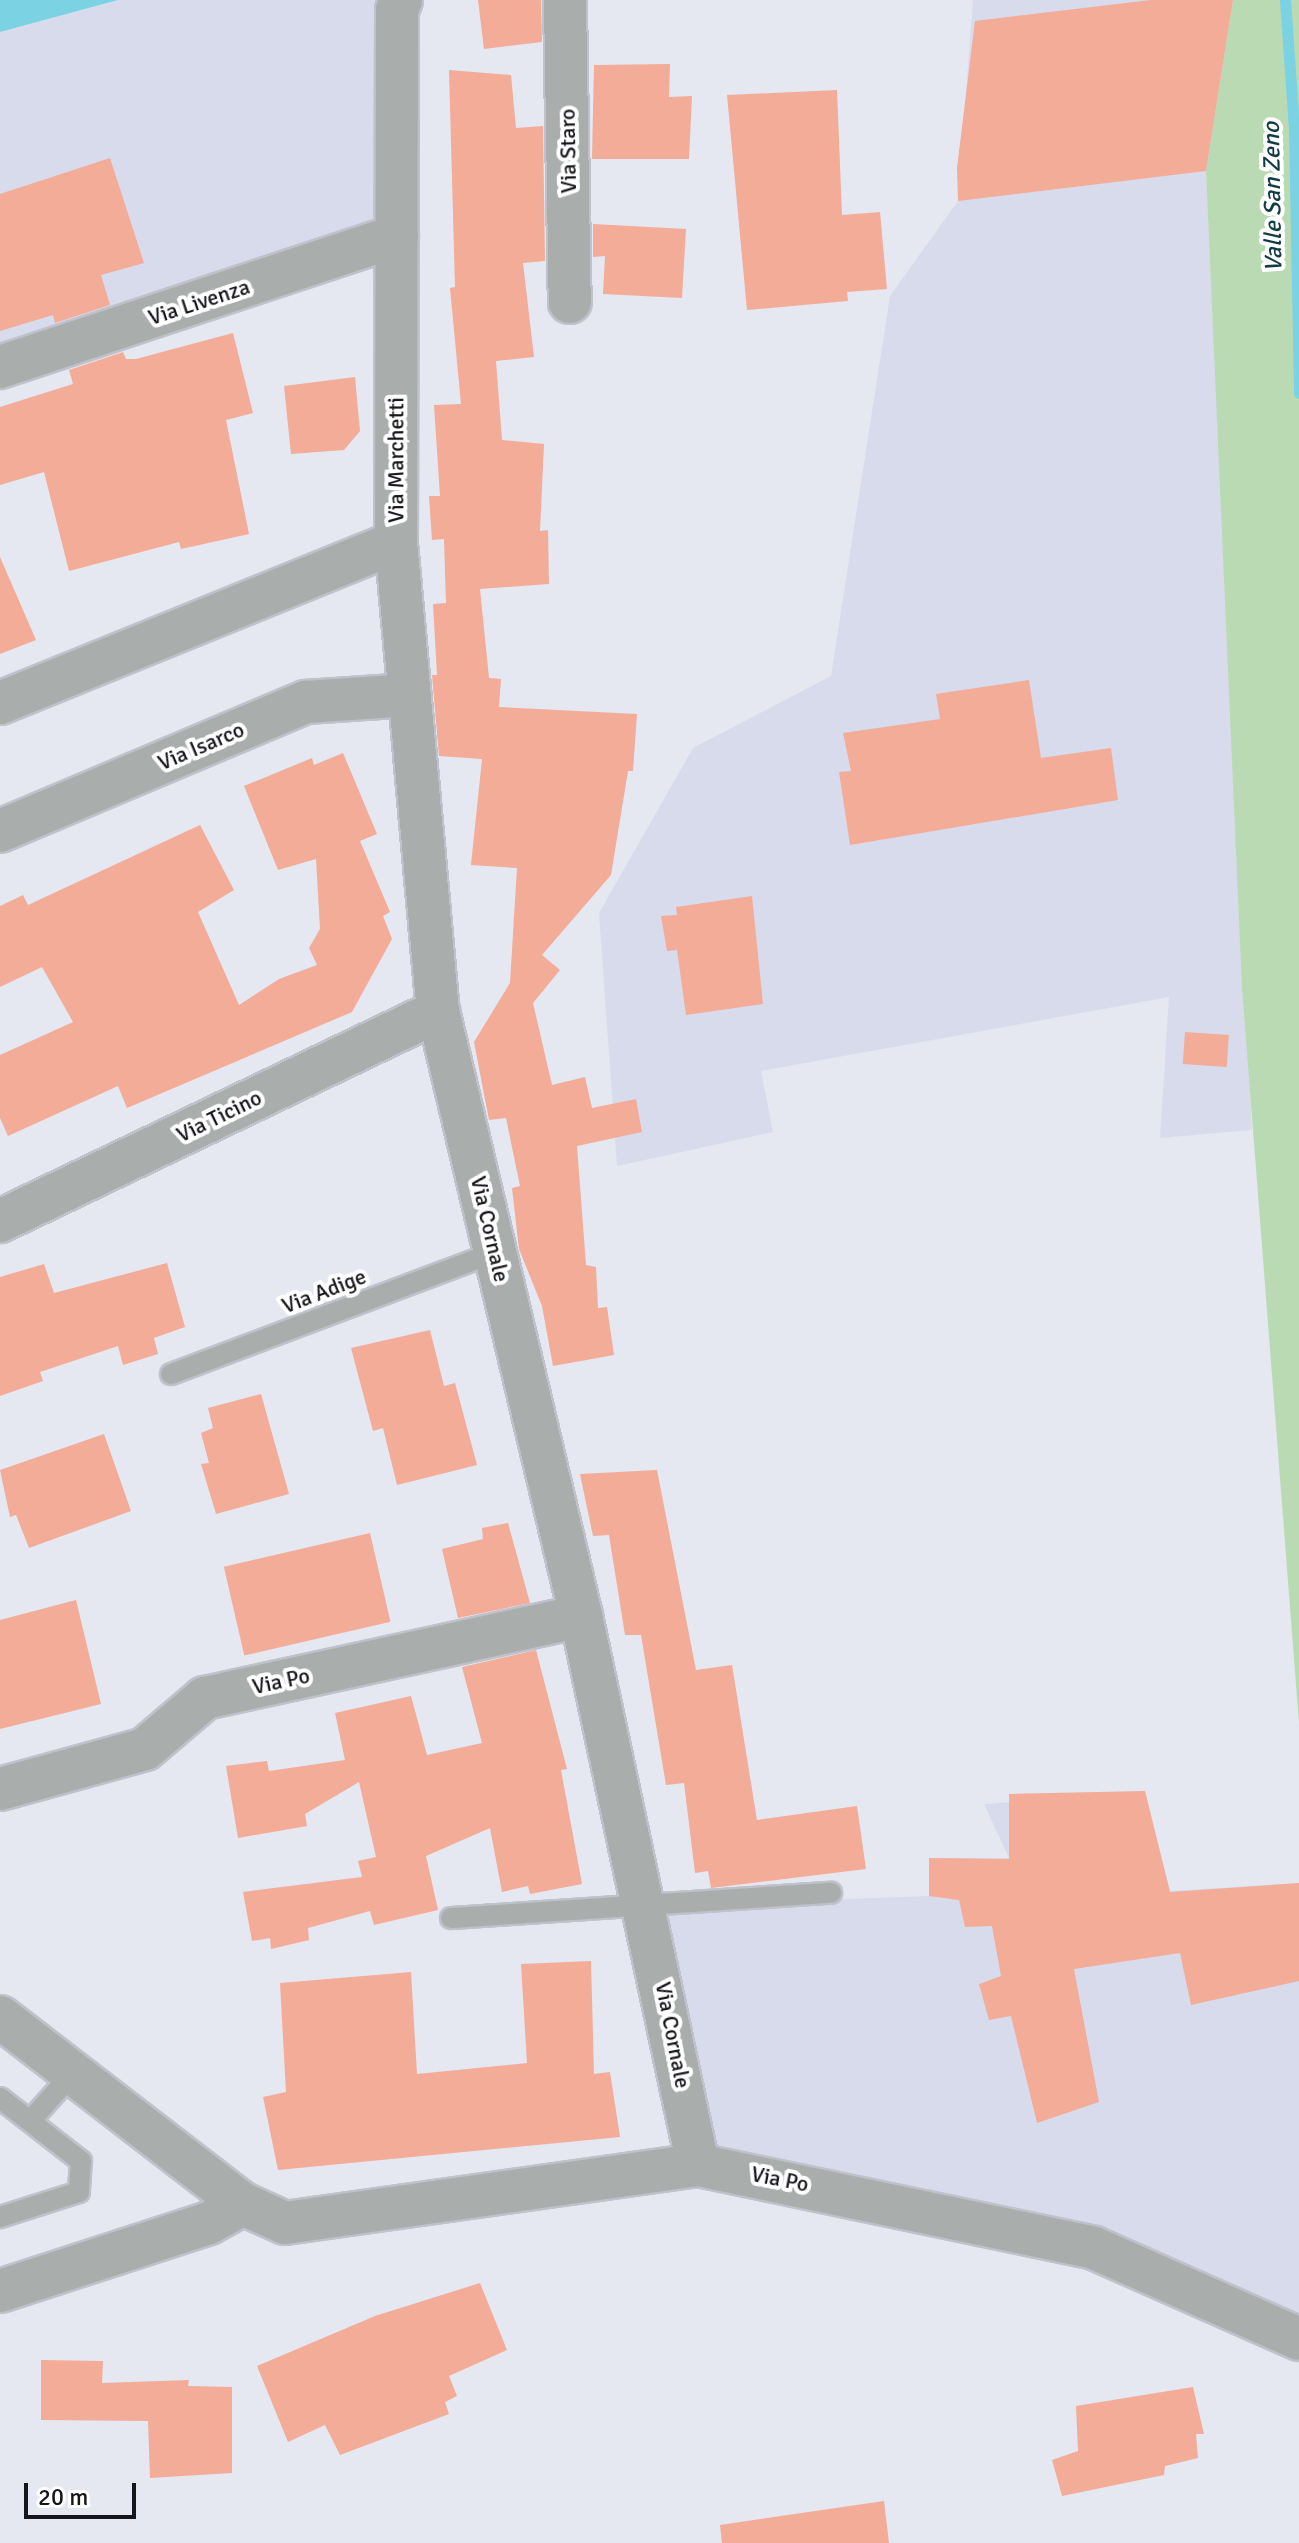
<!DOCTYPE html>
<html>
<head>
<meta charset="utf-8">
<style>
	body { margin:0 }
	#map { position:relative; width:1299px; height:2543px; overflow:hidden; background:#e5e7f1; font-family:Signika,sans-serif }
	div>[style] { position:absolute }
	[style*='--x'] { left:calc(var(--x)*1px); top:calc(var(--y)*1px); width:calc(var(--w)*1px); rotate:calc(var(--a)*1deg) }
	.built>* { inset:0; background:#d8dbec }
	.green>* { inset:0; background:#badab4 }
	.water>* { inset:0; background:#7ad2e2 }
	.stream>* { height:11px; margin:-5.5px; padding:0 5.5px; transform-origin:5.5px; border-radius:5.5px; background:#7ad2e2 }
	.building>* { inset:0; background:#f2ac98; transform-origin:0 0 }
	.roads { filter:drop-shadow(2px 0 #c0c1ca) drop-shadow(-2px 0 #c0c1ca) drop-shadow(0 2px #c0c1ca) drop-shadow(0 -2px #c0c1ca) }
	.service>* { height:20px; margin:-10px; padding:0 10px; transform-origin:10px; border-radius:10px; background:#a9aead }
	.minor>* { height:42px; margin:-21px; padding:0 21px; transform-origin:21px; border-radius:21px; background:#a9aead }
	span { translate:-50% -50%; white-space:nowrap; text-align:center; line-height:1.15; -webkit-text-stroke:8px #fff; paint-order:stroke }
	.street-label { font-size:22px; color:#16161a }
	.water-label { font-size:24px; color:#123c43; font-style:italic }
	.scale { position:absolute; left:24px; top:2483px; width:112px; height:36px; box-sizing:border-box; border:4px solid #16161a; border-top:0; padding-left:10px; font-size:24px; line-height:28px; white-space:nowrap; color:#16161a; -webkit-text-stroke:6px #fff; paint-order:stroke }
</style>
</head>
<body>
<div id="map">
	<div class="built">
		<div style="clip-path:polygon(118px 0,388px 0,389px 232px,0 362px,0 32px)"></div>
		<div style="clip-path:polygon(973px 0,1233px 0,1206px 171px,1252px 1130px,1160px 1138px,1169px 997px,761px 1071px,773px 1132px,617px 1166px,599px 913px,693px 748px,831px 676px,890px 296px,958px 201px)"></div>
		<div style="clip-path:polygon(1145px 1791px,1170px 1891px,1299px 1883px,1299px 2339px,1094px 2248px,698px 2165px,647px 1906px,929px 1896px,929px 1858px,1009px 1858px,984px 1804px)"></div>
	</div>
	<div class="green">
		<div style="clip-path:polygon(1233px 0,1299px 0,1299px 1723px,1242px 988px,1206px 171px)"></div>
	</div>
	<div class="water">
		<div style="clip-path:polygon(0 0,118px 0,0 32px)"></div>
	</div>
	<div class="stream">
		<div style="--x:1285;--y:0;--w:130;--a:86"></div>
		<div style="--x:1294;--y:130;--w:263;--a:88.9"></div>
	</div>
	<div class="building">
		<div style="clip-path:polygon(478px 0,541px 0,542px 42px,484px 49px)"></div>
		<div style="clip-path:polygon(1151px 0,1233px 0,1206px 171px,958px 201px,957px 168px,975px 21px)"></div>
		<div style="clip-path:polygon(670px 64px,669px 97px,692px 96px,689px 159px,592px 159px,594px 65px)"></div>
		<div style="clip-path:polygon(449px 70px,511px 75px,516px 128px,543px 126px,545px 261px,523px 263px,534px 357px,496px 361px,502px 440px,544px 444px,540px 531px,548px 530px,549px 584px,480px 589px,489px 678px,501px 679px,499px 707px,637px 714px,633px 771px,628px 771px,611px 875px,542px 955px,560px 970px,533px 1003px,552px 1085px,585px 1077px,592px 1108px,636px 1099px,642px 1132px,577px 1146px,586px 1265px,596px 1267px,598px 1308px,607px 1307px,614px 1355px,553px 1366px,542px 1306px,519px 1249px,512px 1188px,520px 1186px,506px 1118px,489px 1120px,474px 1042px,510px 983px,517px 868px,471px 865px,482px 759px,439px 756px,432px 675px,437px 675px,433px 604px,446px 603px,444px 539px,432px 540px,429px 496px,440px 496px,434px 405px,461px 404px,450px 288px,455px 287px)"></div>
		<div style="clip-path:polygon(837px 90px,842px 215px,880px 212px,887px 289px,847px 292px,848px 301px,747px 310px,727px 95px)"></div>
		<div style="clip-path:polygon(110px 158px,144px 263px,101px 275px,110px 305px,55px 323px,53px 315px,0 331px,0 194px)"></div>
		<div style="clip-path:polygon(593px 224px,686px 229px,682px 298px,603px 294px,605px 256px,593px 257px)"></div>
		<div style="clip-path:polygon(233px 333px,253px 413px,226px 420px,249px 534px,181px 549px,179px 542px,69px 571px,44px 472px,0 485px,0 407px,73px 384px,69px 370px,123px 352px,126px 359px,136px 359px)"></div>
		<div style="clip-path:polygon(355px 377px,360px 431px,344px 450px,291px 454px,284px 386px)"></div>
		<div style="clip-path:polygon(0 557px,36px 640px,0 654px)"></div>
		<div style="clip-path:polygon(1029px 680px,1041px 758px,1111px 748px,1118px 800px,850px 845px,839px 772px,851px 771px,843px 733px,940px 719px,936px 694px)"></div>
		<div style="clip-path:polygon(343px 753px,377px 834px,360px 841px,390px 912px,383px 916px,392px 939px,352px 1012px,127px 1108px,118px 1086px,8px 1136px,0 1118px,0 1055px,73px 1022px,42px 967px,0 987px,0 906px,23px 895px,28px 905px,200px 825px,234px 890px,198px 912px,239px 1005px,279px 979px,317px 965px,309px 948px,320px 929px,316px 859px,278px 870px,244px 786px,312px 758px,314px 765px)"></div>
		<div style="clip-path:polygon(752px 896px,763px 1004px,686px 1015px,677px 950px,667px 951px,661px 916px,677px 915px,676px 907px)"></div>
		<div style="left:1185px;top:1032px;width:44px;height:32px;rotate:4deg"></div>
		<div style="clip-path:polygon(167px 1263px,185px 1327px,154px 1338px,158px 1354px,123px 1365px,118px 1346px,40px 1372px,43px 1381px,0 1396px,0 1277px,44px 1264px,54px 1293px)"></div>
		<div style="clip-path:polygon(430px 1330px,444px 1386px,455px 1383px,477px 1465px,397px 1485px,383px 1428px,373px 1431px,351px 1348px)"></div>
		<div style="clip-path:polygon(261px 1394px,289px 1494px,216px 1514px,201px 1464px,209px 1463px,201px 1433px,213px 1428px,208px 1408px)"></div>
		<div style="clip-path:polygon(104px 1434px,131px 1511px,29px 1548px,16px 1515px,10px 1517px,0 1470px)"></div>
		<div style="clip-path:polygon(657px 1470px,696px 1670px,732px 1665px,757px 1820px,857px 1806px,866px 1869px,711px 1888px,708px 1871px,695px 1873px,684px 1783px,666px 1785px,641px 1635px,625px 1635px,609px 1535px,593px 1536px,580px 1474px)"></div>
		<div style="clip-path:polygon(508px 1523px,530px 1603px,458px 1618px,442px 1549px,483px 1539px,482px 1528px)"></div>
		<div style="left:370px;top:1533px;width:91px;height:150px;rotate:77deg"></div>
		<div style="clip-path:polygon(76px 1600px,101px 1704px,0 1729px,0 1620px)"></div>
		<div style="clip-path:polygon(536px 1650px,567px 1769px,561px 1770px,582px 1884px,530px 1894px,528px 1886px,502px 1892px,490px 1828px,426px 1856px,438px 1910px,374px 1925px,370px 1911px,308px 1928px,309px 1940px,271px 1949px,270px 1938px,252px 1941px,243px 1892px,362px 1877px,358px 1861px,376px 1857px,359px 1782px,305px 1814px,307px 1826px,238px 1838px,226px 1766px,267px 1761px,269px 1771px,345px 1760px,335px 1713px,411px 1696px,427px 1755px,482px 1743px,462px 1667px)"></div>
		<div style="clip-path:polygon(1145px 1791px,1170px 1892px,1299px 1883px,1299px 1981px,1191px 2005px,1180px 1953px,1074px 1969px,1099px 2102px,1037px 2123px,1011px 2016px,989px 2020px,979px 1984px,1001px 1976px,992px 1926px,965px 1927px,959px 1900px,929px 1896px,929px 1858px,1009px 1859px,1009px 1794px)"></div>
		<div style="clip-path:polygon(591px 1961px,594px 2074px,610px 2072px,620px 2137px,278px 2170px,263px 2097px,286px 2092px,280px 1983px,411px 1972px,417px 2074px,527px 2063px,521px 1964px)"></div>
		<div style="clip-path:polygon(480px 2283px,507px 2350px,449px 2376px,457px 2396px,445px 2402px,449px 2414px,340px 2455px,325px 2425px,288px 2442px,257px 2366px,375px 2316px)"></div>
		<div style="clip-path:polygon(41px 2360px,103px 2361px,102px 2383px,189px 2380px,188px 2386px,232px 2387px,232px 2473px,150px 2478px,148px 2421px,41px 2420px)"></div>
		<div style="clip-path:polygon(1193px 2387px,1204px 2434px,1196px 2434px,1198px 2458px,1165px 2466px,1164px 2475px,1062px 2496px,1052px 2460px,1078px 2451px,1076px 2406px)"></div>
		<div style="clip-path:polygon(884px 2501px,889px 2543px,722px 2543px,720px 2525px)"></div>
	</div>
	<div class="roads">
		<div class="service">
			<div style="--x:171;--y:1374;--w:346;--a:-20.6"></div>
			<div style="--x:451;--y:1918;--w:381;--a:-3.8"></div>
			<div style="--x:0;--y:2098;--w:103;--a:37.9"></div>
			<div style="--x:81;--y:2161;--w:31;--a:94"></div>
			<div style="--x:79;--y:2192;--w:83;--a:162.4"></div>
			<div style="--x:31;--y:2120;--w:63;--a:-48.2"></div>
		</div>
		<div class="minor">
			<div style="--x:565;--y:0;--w:302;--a:89.1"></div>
			<div style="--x:0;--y:367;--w:418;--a:-18.3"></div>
			<div style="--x:396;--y:542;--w:471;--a:84.9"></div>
			<div style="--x:438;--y:1011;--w:622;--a:76.7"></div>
			<div style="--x:581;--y:1616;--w:561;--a:77.97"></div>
			<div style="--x:0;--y:703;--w:427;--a:-22.1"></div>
			<div style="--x:396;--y:542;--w:532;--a:-89.89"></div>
			<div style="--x:397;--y:10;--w:11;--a:-68"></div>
			<div style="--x:0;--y:831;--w:332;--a:-22.9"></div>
			<div style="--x:306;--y:702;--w:104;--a:-3.9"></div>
			<div style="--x:0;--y:1221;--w:486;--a:-25.6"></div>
			<div style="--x:0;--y:1789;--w:150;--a:-15.4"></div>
			<div style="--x:145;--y:1749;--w:79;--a:-40.4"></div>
			<div style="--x:205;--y:1698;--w:385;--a:-12.3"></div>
			<div style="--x:0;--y:2017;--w:307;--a:37.6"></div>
			<div style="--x:243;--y:2204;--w:46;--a:24.3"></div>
			<div style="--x:285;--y:2223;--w:417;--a:-8"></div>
			<div style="--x:698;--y:2165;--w:405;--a:11.8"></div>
			<div style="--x:1094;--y:2248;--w:224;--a:23.9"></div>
			<div style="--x:0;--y:2291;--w:220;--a:-18"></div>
			<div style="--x:209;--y:2223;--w:39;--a:-29"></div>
		</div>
	</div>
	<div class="street-label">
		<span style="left:568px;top:151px;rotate:-91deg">Via Staro</span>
		<span style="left:199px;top:302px;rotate:-18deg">Via Livenza</span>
		<span style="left:396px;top:460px;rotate:-90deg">Via Marchetti</span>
		<span style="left:201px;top:746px;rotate:-23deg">Via Isarco</span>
		<span style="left:219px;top:1116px;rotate:-26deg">Via Ticino</span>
		<span style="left:490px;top:1229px;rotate:77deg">Via Cornale</span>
		<span style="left:324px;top:1291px;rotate:-21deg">Via Adige</span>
		<span style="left:281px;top:1681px;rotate:-12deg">Via Po</span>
		<span style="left:673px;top:2035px;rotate:79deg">Via Cornale</span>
		<span style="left:780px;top:2179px;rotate:11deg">Via Po</span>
	</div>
	<div class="water-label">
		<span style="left:1273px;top:197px;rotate:-91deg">Valle San Zeno</span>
	</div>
	<div class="scale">20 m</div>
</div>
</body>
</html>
